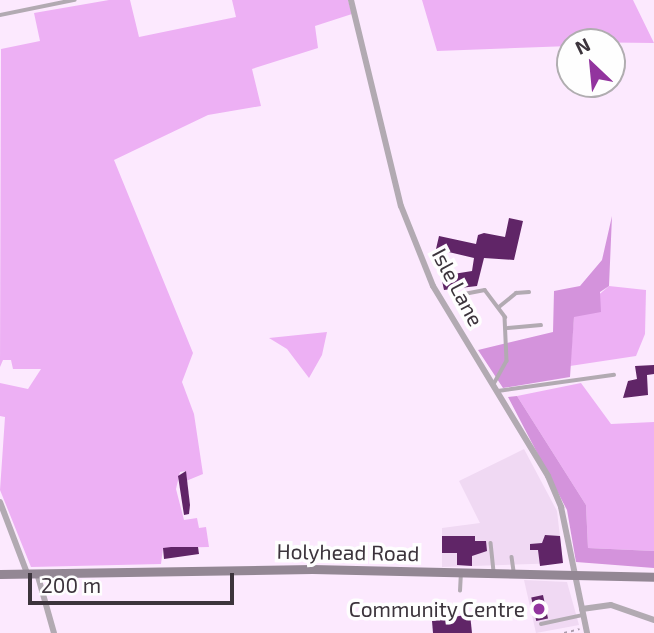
<!DOCTYPE html>
<html>
<head>
<meta charset="utf-8">
<style>
	body { margin:0 }
	#map { position:relative; width:654px; height:633px; overflow:hidden; background:#fce9fe; font-family:"Exo 2",sans-serif }
	div>[style] { position:absolute }
	[style*='--x'] { left:calc(var(--x)*1px); top:calc(var(--y)*1px); width:calc(var(--w)*1px); rotate:calc(var(--a)*1deg) }
	.built>* { inset:0; background:#f0d9f3 }
	.green>* { inset:0; background:#edb0f4 }
	.forest>* { inset:0; background:#d493dc }
	.building>* { inset:0; background:#602567; transform-origin:0 0 }
	.path>* { height:2px; margin-top:-1px; transform-origin:0; background:repeating-linear-gradient(90deg,#ab9cac 0 3.5px,transparent 0 7px) }
	.service>* { height:3.5px; margin:-1.75px; padding:0 1.75px; transform-origin:1.75px; border-radius:1.75px; background:#b2aab2 }
	.minor>* { height:6px; margin:-3px; padding:0 3px; transform-origin:3px; border-radius:3px; background:#b2aab2 }
	.secondary>* { height:9px; margin:-4.5px; padding:0 4.5px; transform-origin:4.5px; border-radius:4.5px; background:#938794 }
	.dots>* { width:19px; height:19px; translate:-50% -50%; box-sizing:border-box; border:4px solid #fefefe; border-radius:50% }
	span { translate:-50% -50%; white-space:nowrap; text-align:center; line-height:1.15; -webkit-text-stroke:7px #fefefe; paint-order:stroke }
	.street-label { font-size:21px; color:#3c343c }
	.poi-label { font-size:21px; color:#3c343c }
	.right { translate:-100% -50%; text-align:right }
	.north { position:absolute; left:556px; top:28px; width:70px; height:70px; box-sizing:border-box; background:#fefefe; border:2px solid #b0adb0; border-radius:50%; rotate:334deg; font-size:19px; font-weight:700; line-height:28px; text-align:center; color:#3c343c }
	.north::after { content:''; display:block; margin:auto; width:24px; height:32px; background:#92349e; clip-path:polygon(50% 0,100% 100%,50% 72%,0 100%) }
	.scale { position:absolute; left:28px; top:573px; width:206px; height:32px; box-sizing:border-box; border:4px solid #3c343c; border-top:0; padding-left:9px; font-size:21px; line-height:24px; white-space:nowrap; color:#3c343c; -webkit-text-stroke:5px #fefefe; paint-order:stroke }
</style>
</head>
<body>
<div id="map">
	<div class="built">
		<div style="clip-path:polygon(524px 449px,557px 511px,563px 563px,442px 567px,442px 528px,480px 523px,459px 481px)"></div>
		<div style="clip-path:polygon(524px 580px,567px 582px,579px 625px,536px 633px)"></div>
	</div>
	<div class="green">
		<div style="clip-path:polygon(109px 0,130px 0,139px 37px,236px 17px,232px 0,348px 0,352px 14px,315px 26px,318px 48px,252px 69px,261px 106px,208px 115px,114px 160px,193px 353px,182px 382px,194px 414px,203px 474px,186px 481px,186px 471px,180px 472px,176px 489px,184px 520px,197px 518px,199px 528px,206px 527px,209px 547px,163px 548px,161px 564px,31px 567px,0 490px,5px 417px,0 416px,0 383px,28px 389px,41px 369px,13px 369px,11px 360px,3px 360px,0 367px,1px 49px,40px 41px,34px 13px)"></div>
		<div style="clip-path:polygon(422px 0,633px 0,654px 43px,570px 42px,570px 46px,437px 51px)"></div>
		<div style="clip-path:polygon(609px 286px,646px 290px,645px 334px,636px 356px,570px 366px,574px 316px)"></div>
		<div style="clip-path:polygon(327px 332px,322px 355px,309px 378px,287px 349px,269px 338px)"></div>
		<div style="clip-path:polygon(581px 383px,611px 424px,654px 422px,654px 551px,588px 548px,586px 505px,517px 396px)"></div>
	</div>
	<div class="forest">
		<div style="clip-path:polygon(612px 216px,609px 286px,600px 292px,601px 312px,574px 317px,570px 377px,503px 388px,478px 350px,553px 332px,554px 291px,580px 286px,602px 260px)"></div>
		<div style="clip-path:polygon(517px 396px,586px 505px,588px 548px,654px 551px,654px 568px,576px 562px,567px 510px,508px 397px)"></div>
	</div>
	<div class="building">
		<div style="clip-path:polygon(509px 218px,523px 221px,514px 260px,484px 258px,477px 286px,444px 290px,441px 276px,472px 271px,474px 258px,436px 249px,439px 236px,476px 244px,478px 235px,484px 233px,505px 237px)"></div>
		<div style="clip-path:polygon(654px 365px,654px 374px,647px 375px,648px 395px,623px 398px,628px 381px,637px 379px,635px 366px)"></div>
		<div style="clip-path:polygon(186px 471px,190px 505px,189px 514px,184px 515px,178px 476px)"></div>
		<div style="clip-path:polygon(545px 535px,560px 536px,563px 563px,540px 566px,538px 550px,530px 550px,530px 544px,542px 543px)"></div>
		<div style="clip-path:polygon(442px 536px,475px 536px,475px 541px,486px 541px,487px 551px,472px 556px,472px 566px,457px 565px,457px 553px,442px 553px)"></div>
		<div style="clip-path:polygon(171px 547px,198px 547px,199px 554px,164px 559px,163px 548px)"></div>
		<div style="left:543px;top:595px;width:24px;height:12px;rotate:78deg"></div>
		<div style="clip-path:polygon(470px 614px,472px 633px,433px 633px,432px 621px)"></div>
	</div>
	<div class="path">
		<div style="--x:564;--y:633;--w:16;--a:-14"></div>
	</div>
	<div class="service">
		<div style="--x:0;--y:15;--w:76;--a:-11.5"></div>
		<div style="--x:459;--y:295;--w:26;--a:-11"></div>
		<div style="--x:485;--y:290;--w:34;--a:53"></div>
		<div style="--x:505;--y:317;--w:44;--a:87.4"></div>
		<div style="--x:507;--y:361;--w:26;--a:119"></div>
		<div style="--x:499;--y:307;--w:22;--a:-39"></div>
		<div style="--x:516;--y:293;--w:13;--a:-4"></div>
		<div style="--x:508;--y:328;--w:33;--a:-5"></div>
		<div style="--x:498;--y:391;--w:117;--a:-7.9"></div>
		<div style="--x:491;--y:543;--w:29;--a:84"></div>
		<div style="--x:512;--y:557;--w:14;--a:82"></div>
		<div style="--x:460;--y:591;--w:18;--a:-87"></div>
		<div style="--x:541;--y:624;--w:43;--a:-12.1"></div>
	</div>
	<div class="minor">
		<div style="--x:351;--y:0;--w:212;--a:76.4"></div>
		<div style="--x:401;--y:206;--w:86;--a:68.2"></div>
		<div style="--x:433;--y:286;--w:222;--a:58.8"></div>
		<div style="--x:548;--y:476;--w:34;--a:67"></div>
		<div style="--x:561;--y:507;--w:129;--a:78.3"></div>
		<div style="--x:0;--y:502;--w:76;--a:69.2"></div>
		<div style="--x:37;--y:573;--w:62;--a:74.2"></div>
		<div style="--x:582;--y:609;--w:29;--a:-8"></div>
		<div style="--x:611;--y:605;--w:46;--a:19.2"></div>
	</div>
	<div class="secondary">
		<div style="--x:0;--y:574;--w:312;--a:-0.9"></div>
		<div style="--x:312;--y:569;--w:342;--a:1.3"></div>
	</div>
	<div class="dots">
		<div style="left:539px;top:609px;background:#92349e"></div>
	</div>
	<div class="street-label">
		<span style="left:458px;top:287px;rotate:62deg">Isle Lane</span>
		<span style="left:348px;top:552px;rotate:1deg">Holyhead Road</span>
	</div>
	<div class="poi-label">
		<span class="right" style="left:525px;top:609px">Community Centre</span>
	</div>
	<div class="north">N</div>
	<div class="scale">200 m</div>
</div>
</body>
</html>
